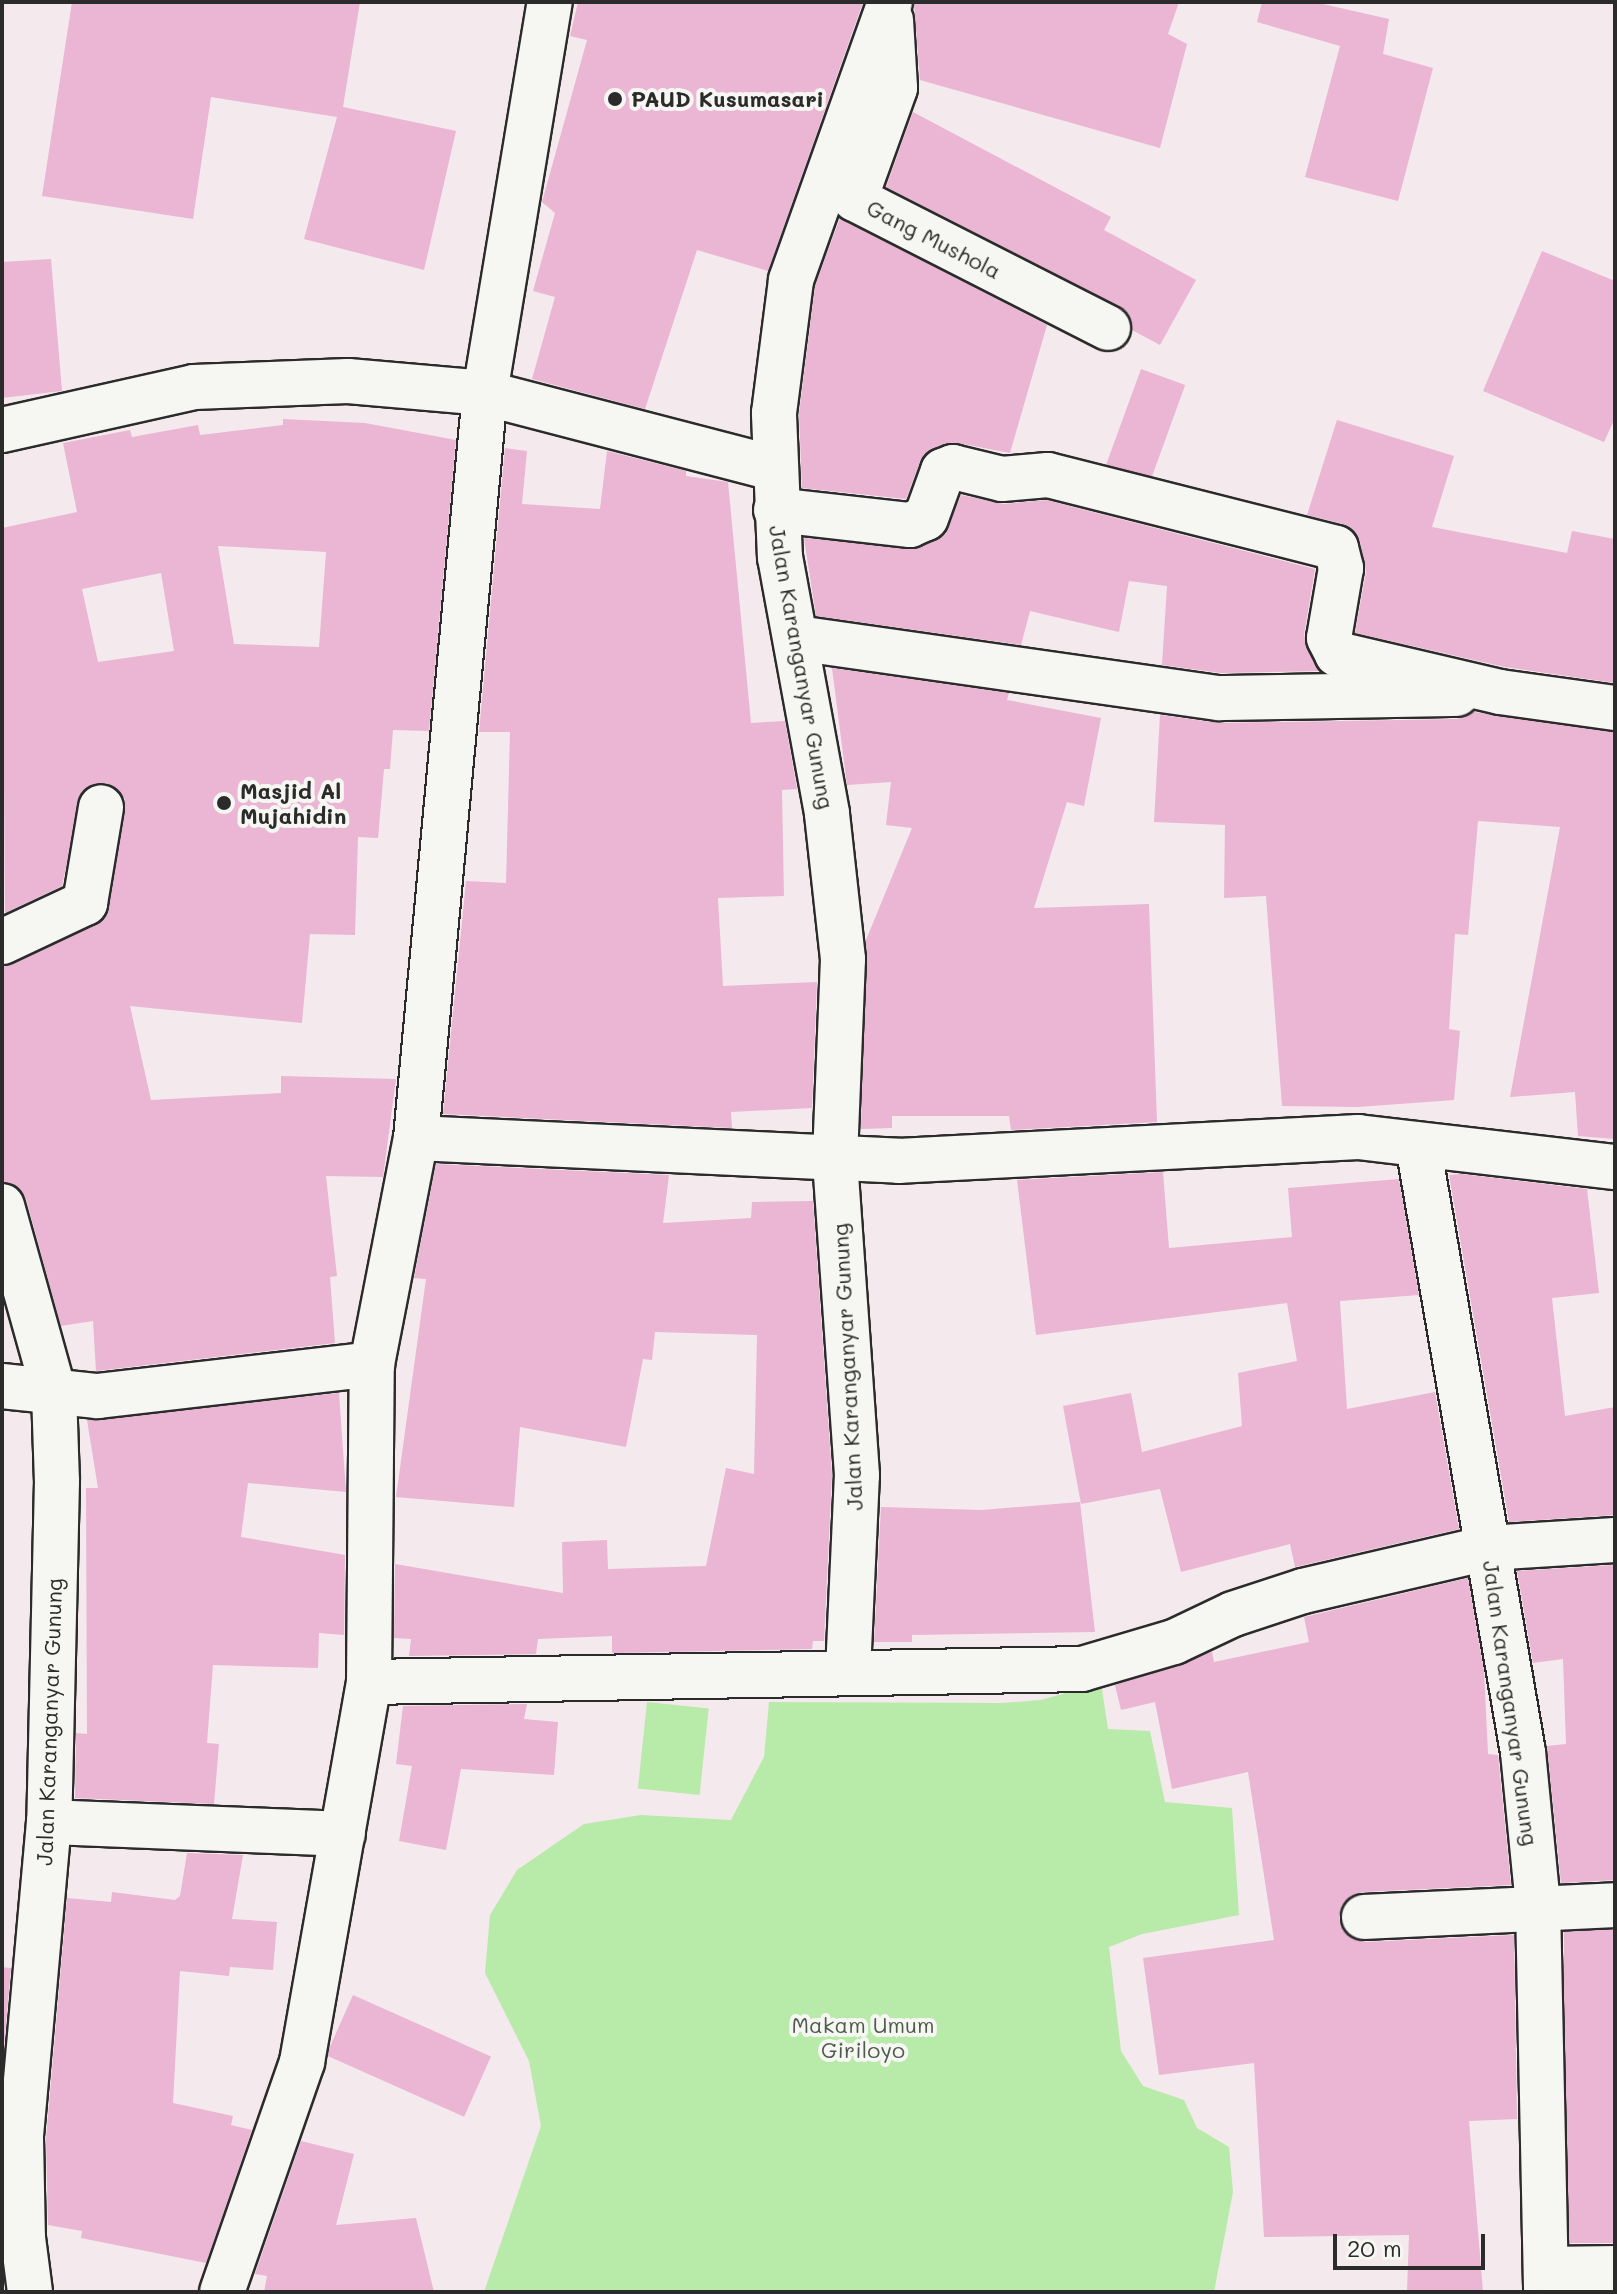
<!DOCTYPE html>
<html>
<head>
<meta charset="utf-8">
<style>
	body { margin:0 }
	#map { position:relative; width:1617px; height:2294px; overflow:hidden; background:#f4e9ec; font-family:Mali,sans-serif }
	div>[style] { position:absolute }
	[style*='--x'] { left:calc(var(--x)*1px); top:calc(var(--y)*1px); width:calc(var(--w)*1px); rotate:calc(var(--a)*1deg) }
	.green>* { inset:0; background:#b8eaaa; transform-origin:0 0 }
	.building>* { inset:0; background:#eab6d3; transform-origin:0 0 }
	.roads { filter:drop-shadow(2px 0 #2b2b2b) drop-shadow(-2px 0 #2b2b2b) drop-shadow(0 2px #2b2b2b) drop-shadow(0 -2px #2b2b2b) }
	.minor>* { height:44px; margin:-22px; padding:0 22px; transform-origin:22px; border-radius:22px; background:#f6f6f2 }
	.dots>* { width:22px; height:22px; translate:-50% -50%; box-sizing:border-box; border:4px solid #f6f6f2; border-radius:50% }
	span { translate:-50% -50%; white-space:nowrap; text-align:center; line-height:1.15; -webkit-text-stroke:8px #f6f6f2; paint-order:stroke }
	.poi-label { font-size:22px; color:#2b2b2b; font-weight:700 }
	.left { translate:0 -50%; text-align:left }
	.street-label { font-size:22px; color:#2b2b2b }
	.park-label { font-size:22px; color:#4e5b4b }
	.frame { position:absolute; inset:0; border:4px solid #2b2b2b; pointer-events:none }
	.scale { position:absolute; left:1333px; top:2234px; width:152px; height:36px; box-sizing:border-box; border:4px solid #2b2b2b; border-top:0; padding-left:10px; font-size:24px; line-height:28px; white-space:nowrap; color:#2b2b2b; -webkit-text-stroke:6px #f6f6f2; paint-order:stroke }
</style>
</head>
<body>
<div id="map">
	<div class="green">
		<div style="clip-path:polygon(1101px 1683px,1108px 1729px,1150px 1731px,1165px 1802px,1232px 1808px,1239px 1915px,1142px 1934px,1109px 1947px,1121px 2051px,1143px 2086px,1184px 2100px,1197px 2128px,1229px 2147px,1233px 2192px,1214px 2292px,484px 2292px,541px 2126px,529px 2061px,485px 1973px,490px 1915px,517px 1870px,584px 1824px,641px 1815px,731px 1820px,764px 1757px,769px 1702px,1002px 1703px,1041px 1700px)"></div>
		<div style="left:647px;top:1702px;width:62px;height:87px;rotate:6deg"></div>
	</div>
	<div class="building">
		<div style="clip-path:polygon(72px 2px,360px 2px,343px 107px,456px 131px,424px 270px,304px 239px,337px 117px,211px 97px,193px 219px,42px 196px)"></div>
		<div style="clip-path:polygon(578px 2px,863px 2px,768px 271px,697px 250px,645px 409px,532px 379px,555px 297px,533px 291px,555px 213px,542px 202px,587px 40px,570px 36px)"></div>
		<div style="clip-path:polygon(914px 2px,1179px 2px,1168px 34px,1187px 44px,1160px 148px,920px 80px)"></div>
		<div style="clip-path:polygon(1262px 2px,1314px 2px,1389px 19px,1383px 54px,1433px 68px,1398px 201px,1305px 177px,1340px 46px,1257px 22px)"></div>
		<div style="clip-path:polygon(913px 112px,1111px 217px,1104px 230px,1196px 280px,1160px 345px,1132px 330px,1129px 315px,1119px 306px,886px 187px)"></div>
		<div style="clip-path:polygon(840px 218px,1047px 325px,1010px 453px,958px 443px,934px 448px,920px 462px,906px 499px,802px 488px,799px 414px,815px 286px)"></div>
		<div style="clip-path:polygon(1542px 251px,1615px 281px,1615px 418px,1604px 442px,1483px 391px)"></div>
		<div style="clip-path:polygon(51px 259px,62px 391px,2px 398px,2px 262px)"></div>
		<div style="left:1141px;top:369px;width:47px;height:102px;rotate:20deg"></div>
		<div style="clip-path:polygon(evenodd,283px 419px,365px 423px,456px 440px,429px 731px,393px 730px,390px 769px,384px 769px,378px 838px,358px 837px,355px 935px,310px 934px,302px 1023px,130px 1006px,151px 1100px,281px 1093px,281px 1076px,396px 1079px,383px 1177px,326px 1176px,337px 1276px,330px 1277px,335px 1343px,96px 1371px,93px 1321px,61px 1326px,26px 1199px,19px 1188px,2px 1182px,2px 967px,105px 917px,125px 799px,106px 783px,82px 791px,62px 886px,5px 913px,2px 528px,77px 512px,63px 443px,130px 430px,132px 437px,198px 425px,200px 435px,283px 425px,283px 419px,218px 546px,326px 552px,319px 647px,234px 644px,218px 546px,283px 419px,161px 573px,174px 651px,98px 662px,82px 589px,161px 573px)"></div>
		<div style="clip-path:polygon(1337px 420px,1454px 456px,1432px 527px,1567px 553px,1572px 531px,1615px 539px,1615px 683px,1505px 667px,1355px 633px,1366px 572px,1360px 541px,1343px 524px,1307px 515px)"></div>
		<div style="clip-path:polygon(505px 448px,527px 451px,522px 504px,600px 509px,607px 451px,686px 471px,686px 476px,728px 482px,751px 723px,785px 721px,797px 789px,782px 790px,784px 896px,718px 898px,723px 986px,817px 982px,812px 1108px,731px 1112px,732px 1128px,443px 1114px,466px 881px,506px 883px,510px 732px,479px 732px)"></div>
		<div style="clip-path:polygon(961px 495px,1004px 504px,1046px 500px,1315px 569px,1304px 635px,1320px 671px,1221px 673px,1162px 665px,1167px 586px,1129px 581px,1119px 632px,1030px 611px,1021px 645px,816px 616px,804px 538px,919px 548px,945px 535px)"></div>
		<div style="clip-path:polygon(832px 668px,1009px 693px,1007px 700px,1101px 718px,1084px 806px,1067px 802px,1034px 908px,1149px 904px,1157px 1122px,1011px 1130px,1009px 1116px,892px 1116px,892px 1128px,861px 1129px,866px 940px,912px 828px,886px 825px,891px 782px,847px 785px)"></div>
		<div style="clip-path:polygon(1474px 712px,1615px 732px,1615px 1139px,1578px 1136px,1575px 1092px,1510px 1097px,1560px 827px,1478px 821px,1468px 935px,1455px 934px,1449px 1029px,1460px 1031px,1454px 1100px,1358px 1107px,1282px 1106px,1266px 896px,1224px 898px,1225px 825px,1154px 822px,1160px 715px,1219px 723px,1457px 719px)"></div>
		<div style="clip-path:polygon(436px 1164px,669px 1175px,663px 1223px,751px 1218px,752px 1202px,813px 1201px,832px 1475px,824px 1641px,813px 1641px,812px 1649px,612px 1653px,612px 1636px,538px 1639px,536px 1654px,409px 1656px,411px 1639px,394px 1638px,395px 1564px,563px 1593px,562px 1542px,607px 1540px,608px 1569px,706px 1566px,726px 1468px,754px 1474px,757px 1335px,655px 1332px,652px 1360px,643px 1359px,626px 1447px,520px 1427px,514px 1507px,396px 1497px,426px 1279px,414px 1278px)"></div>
		<div style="clip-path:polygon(1163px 1172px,1169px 1248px,1292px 1237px,1288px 1188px,1399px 1179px,1419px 1295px,1340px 1301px,1347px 1409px,1435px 1392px,1459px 1529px,1295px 1567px,1290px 1544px,1181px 1572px,1160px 1489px,1081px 1504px,1063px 1406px,1131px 1393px,1142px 1452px,1242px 1426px,1238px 1373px,1297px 1361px,1287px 1303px,1036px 1335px,1017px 1180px)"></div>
		<div style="clip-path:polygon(1461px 1174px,1587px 1189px,1599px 1293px,1552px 1298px,1565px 1416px,1615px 1407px,1615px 1515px,1509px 1522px,1449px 1175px)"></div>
		<div style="clip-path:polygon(339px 1393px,346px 1492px,248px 1483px,241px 1537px,345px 1555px,344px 1635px,319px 1633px,318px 1668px,213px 1665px,207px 1743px,219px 1744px,214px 1804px,75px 1798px,76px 1733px,87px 1734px,86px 1488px,98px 1488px,87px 1420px)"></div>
		<div style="clip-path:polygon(1080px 1502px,1095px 1632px,912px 1635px,912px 1642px,874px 1642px,881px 1507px,982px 1510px)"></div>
		<div style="clip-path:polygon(1615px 1565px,1615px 1880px,1561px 1883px,1547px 1746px,1566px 1744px,1563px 1659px,1533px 1663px,1517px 1571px)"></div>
		<div style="clip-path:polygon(1468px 1578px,1484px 1671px,1488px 1754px,1498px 1755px,1511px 1885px,1362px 1892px,1342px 1905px,1339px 1917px,1343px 1931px,1365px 1942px,1514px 1935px,1517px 2119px,1469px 2121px,1483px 2292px,1407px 2292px,1409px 2235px,1264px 2237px,1254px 2063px,1159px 2075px,1143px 1958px,1274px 1940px,1248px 1772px,1172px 1789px,1155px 1702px,1121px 1710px,1115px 1685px,1212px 1652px,1214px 1662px,1309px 1642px,1304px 1617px)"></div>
		<div style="clip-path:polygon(527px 1704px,524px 1719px,558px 1722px,554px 1775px,461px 1769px,446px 1850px,399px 1841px,412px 1766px,396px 1764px,403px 1706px)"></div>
		<div style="clip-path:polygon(187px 1853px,243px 1855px,232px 1919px,277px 1922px,273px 1970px,230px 1967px,229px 1976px,180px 1971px,173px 2103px,233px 2116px,231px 2125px,252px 2130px,206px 2263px,81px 2238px,82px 2231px,48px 2225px,46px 2139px,67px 1898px,111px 1902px,112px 1892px,175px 1900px,180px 1896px)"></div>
		<div style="left:1615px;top:1930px;width:313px;height:51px;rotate:90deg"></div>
		<div style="clip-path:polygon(2px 1967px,11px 1968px,2px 2069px)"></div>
		<div style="left:353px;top:1995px;width:151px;height:66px;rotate:24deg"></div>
		<div style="clip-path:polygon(301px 2141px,354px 2154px,336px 2225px,416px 2218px,434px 2292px,264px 2292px,267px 2276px,255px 2274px)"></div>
	</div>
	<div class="roads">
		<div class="minor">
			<div style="--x:891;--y:20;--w:68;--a:86.6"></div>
			<div style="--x:895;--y:88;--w:118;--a:109.8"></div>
			<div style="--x:855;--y:199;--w:284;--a:27"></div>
			<div style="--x:2;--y:430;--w:197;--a:-12.6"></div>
			<div style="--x:194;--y:387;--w:154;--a:-2.2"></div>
			<div style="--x:348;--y:381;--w:138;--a:5"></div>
			<div style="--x:485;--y:393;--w:298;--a:14.6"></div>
			<div style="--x:776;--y:510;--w:135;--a:6.4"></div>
			<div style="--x:910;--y:525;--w:17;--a:-24"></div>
			<div style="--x:926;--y:518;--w:50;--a:-70.1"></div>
			<div style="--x:943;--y:471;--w:11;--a:-22"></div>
			<div style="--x:953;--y:467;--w:50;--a:13.8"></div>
			<div style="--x:1002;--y:479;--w:46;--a:-5"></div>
			<div style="--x:1048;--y:475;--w:297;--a:14.2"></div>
			<div style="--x:1336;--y:548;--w:21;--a:76"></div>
			<div style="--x:1341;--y:568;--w:71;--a:99.7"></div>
			<div style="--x:1329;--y:638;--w:18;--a:63"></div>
			<div style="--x:1337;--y:654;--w:167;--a:13.1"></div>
			<div style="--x:1500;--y:692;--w:116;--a:7.9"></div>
			<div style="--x:796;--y:638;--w:427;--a:8.1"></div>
			<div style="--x:1219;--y:698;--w:238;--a:-1"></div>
			<div style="--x:2;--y:942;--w:92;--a:-25.2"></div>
			<div style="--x:85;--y:903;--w:97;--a:-80.5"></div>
			<div style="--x:416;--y:1138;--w:484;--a:2.7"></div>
			<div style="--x:899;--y:1161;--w:460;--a:-3"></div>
			<div style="--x:1358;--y:1137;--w:259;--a:6.7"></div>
			<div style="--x:1418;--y:1145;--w:616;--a:80.19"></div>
			<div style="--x:1523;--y:1752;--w:154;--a:84.4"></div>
			<div style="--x:1538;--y:1905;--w:387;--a:88.8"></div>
			<div style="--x:2;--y:1206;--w:193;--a:74.4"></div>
			<div style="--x:54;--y:1392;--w:89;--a:88.1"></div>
			<div style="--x:57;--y:1481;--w:341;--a:91.3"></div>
			<div style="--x:49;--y:1822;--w:317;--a:95.1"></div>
			<div style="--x:21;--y:2138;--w:100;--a:88.9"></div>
			<div style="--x:23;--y:2238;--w:54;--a:82.6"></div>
			<div style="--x:2;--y:1386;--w:96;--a:6"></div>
			<div style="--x:97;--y:1396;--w:277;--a:-6.6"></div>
			<div style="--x:848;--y:1672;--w:197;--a:-87.4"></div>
			<div style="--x:857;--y:1475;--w:318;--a:-94"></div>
			<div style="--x:835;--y:1158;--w:199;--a:-87.7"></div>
			<div style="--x:843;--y:959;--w:147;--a:-96.3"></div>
			<div style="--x:827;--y:813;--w:259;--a:-100.4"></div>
			<div style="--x:780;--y:558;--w:145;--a:-92.4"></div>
			<div style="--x:774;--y:413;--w:134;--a:-82.7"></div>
			<div style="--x:791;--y:280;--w:295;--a:-70.4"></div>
			<div style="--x:369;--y:1682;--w:713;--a:-1.04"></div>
			<div style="--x:1082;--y:1669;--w:96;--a:-16.4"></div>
			<div style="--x:1174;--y:1642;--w:65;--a:-25.4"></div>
			<div style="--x:1233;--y:1614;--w:74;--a:-18.2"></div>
			<div style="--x:1303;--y:1591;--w:190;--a:-13.1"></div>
			<div style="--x:1488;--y:1548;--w:127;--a:-3.6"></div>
			<div style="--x:49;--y:1822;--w:294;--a:2.3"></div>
			<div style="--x:1364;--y:1917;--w:251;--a:-2.7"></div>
			<div style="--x:1547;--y:2269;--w:68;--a:-0.8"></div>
			<div style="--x:222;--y:2292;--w:244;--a:-70.8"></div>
			<div style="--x:302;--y:2062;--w:386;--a:-80"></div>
			<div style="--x:369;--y:1682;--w:318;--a:-89.5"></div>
			<div style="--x:372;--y:1364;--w:230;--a:-79"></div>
			<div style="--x:416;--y:1138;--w:748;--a:-84.71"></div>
			<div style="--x:485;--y:393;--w:396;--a:-80.6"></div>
		</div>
	</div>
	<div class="dots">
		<div style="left:615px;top:99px;background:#2b2b2b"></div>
		<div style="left:224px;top:803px;background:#2b2b2b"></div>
	</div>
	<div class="poi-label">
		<span class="left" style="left:631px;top:99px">PAUD Kusumasari</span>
		<span class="left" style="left:240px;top:803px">Masjid Al<br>Mujahidin</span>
	</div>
	<div class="street-label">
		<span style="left:934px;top:239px;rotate:27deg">Gang Mushola</span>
		<span style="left:802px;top:667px;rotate:80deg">Jalan Karanganyar Gunung</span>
		<span style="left:847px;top:1367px;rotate:-93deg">Jalan Karanganyar Gunung</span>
		<span style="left:1511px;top:1703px;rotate:82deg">Jalan Karanganyar Gunung</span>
		<span style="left:49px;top:1722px;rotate:-88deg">Jalan Karanganyar Gunung</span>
	</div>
	<div class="park-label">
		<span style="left:863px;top:2037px">Makam Umum<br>Giriloyo</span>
	</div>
	<div class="frame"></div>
	<div class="scale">20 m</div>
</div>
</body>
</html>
